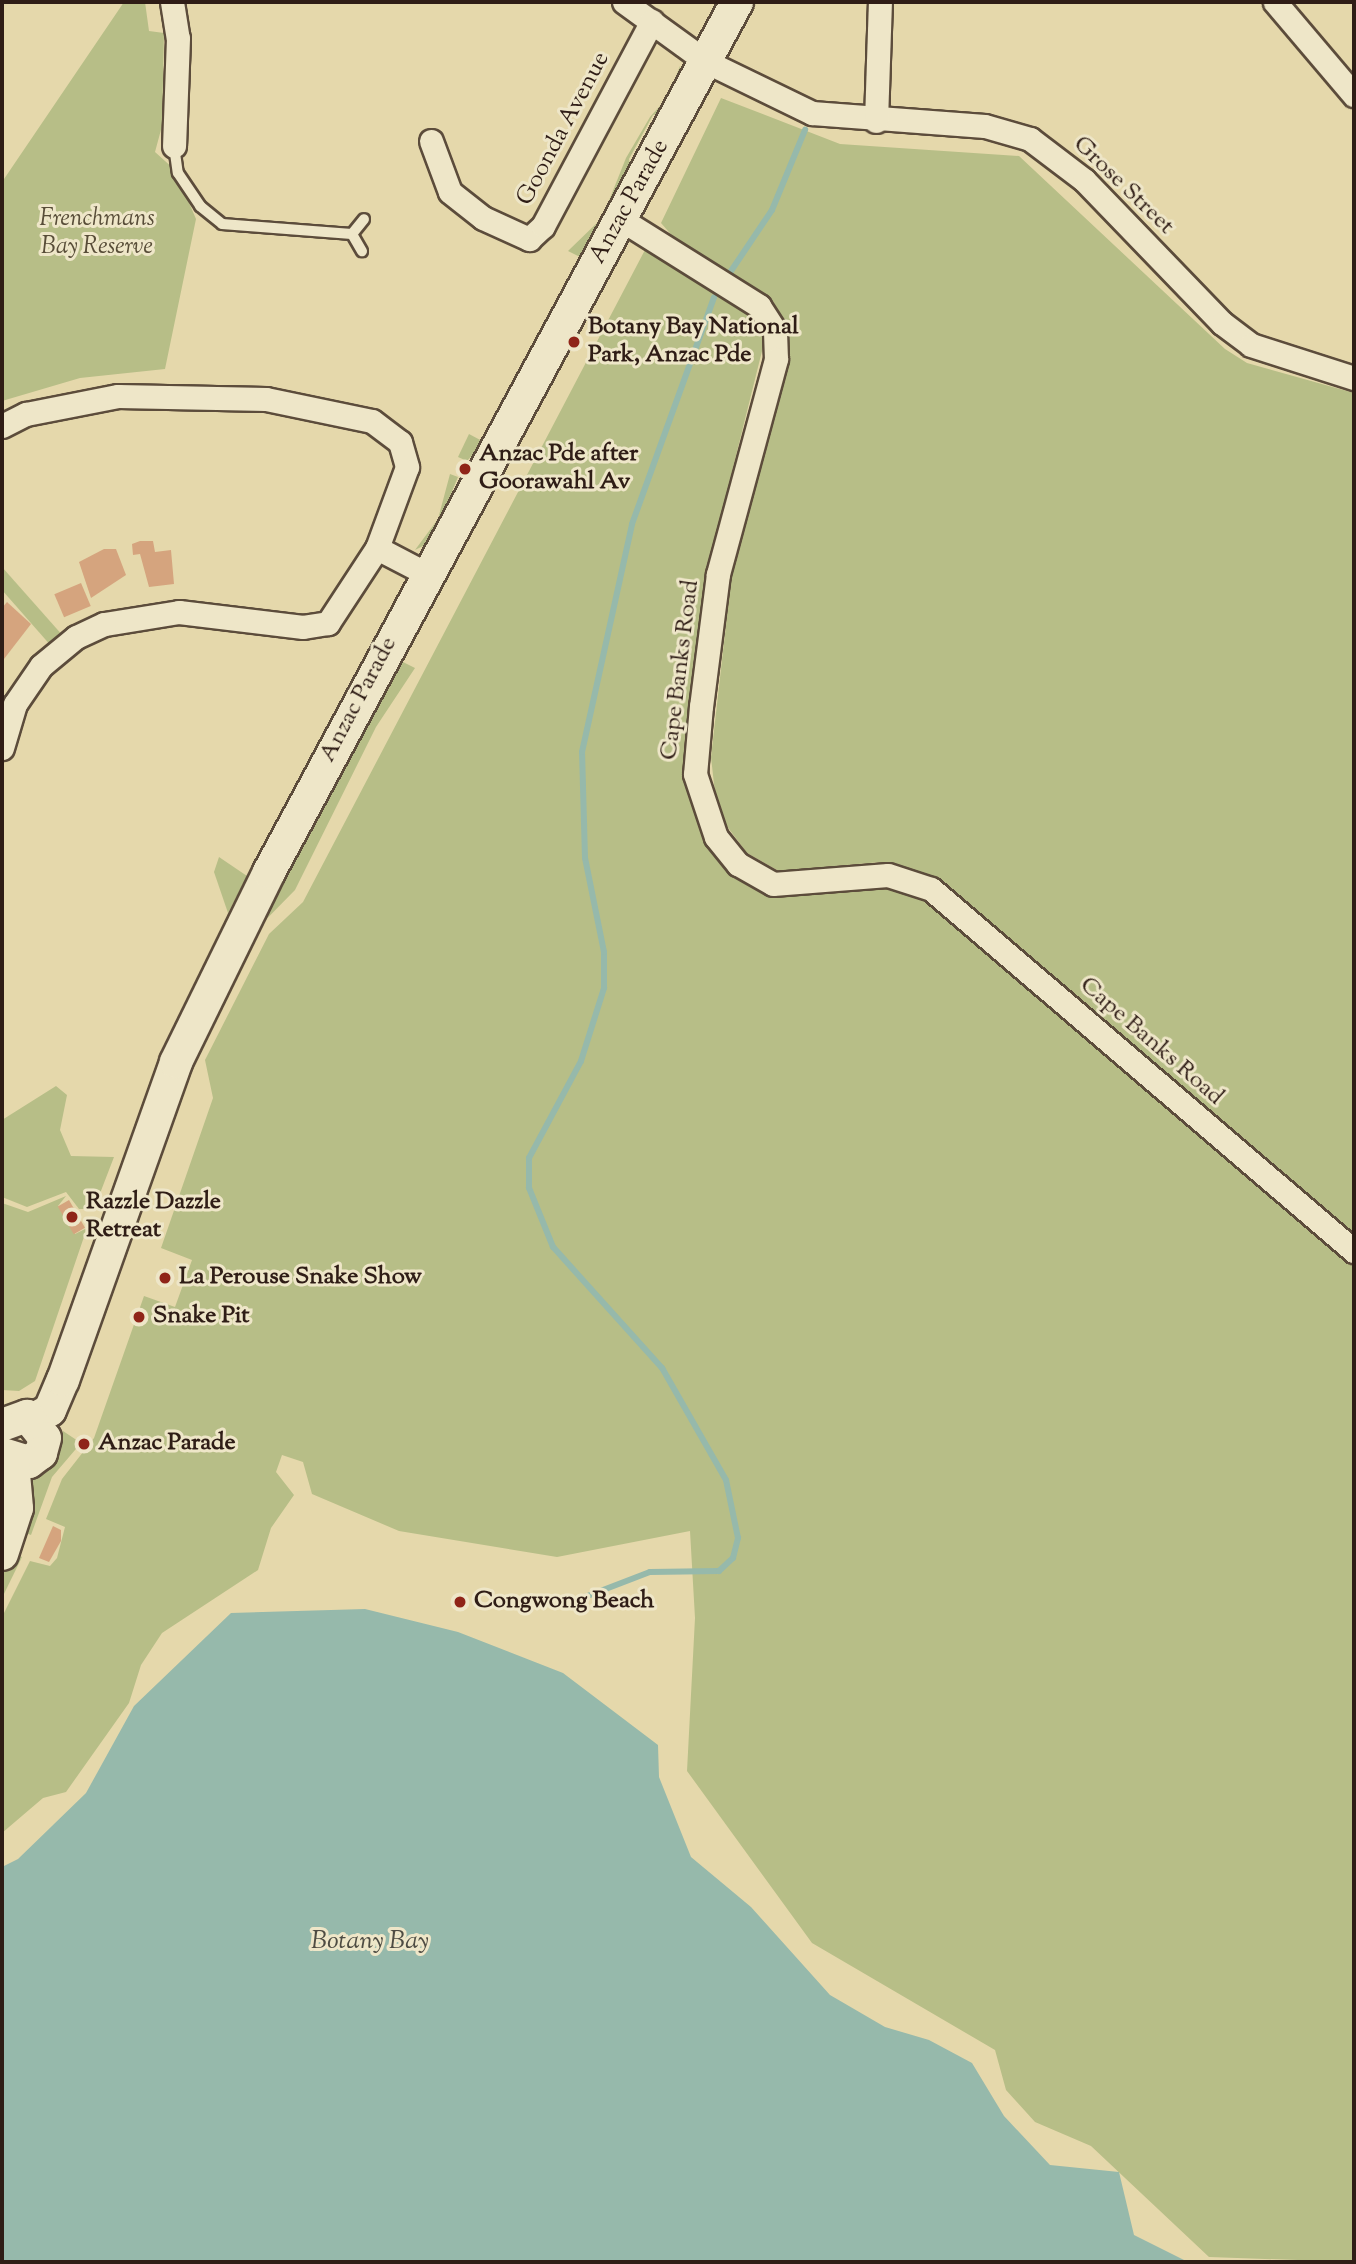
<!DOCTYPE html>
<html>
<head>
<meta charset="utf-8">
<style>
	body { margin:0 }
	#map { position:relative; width:1356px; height:2264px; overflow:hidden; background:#e5d8ab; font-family:"Sorts Mill Goudy",serif }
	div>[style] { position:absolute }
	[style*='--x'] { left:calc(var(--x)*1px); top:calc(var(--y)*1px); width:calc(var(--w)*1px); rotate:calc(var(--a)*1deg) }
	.green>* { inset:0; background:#b7be87 }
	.water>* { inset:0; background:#96b9ab }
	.stream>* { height:6px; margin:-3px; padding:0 3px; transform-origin:3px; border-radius:3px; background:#96b9ab }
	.building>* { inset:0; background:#d5a47e; transform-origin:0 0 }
	.roads { filter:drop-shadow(2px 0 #5c4c3b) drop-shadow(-2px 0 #5c4c3b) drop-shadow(0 2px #5c4c3b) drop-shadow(0 -2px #5c4c3b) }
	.service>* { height:10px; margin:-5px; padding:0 5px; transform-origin:5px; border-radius:5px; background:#eee6c8 }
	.minor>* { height:23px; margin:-11.5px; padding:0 11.5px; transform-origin:11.5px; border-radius:11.5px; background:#eee6c8 }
	.secondary>* { height:32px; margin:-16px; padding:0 16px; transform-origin:16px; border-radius:16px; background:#eee6c8 }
	.dots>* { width:19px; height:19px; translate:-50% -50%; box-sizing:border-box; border:4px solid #eee6c8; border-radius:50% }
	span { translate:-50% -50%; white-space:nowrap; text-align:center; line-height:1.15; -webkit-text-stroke:6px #eee6c8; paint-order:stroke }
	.street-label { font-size:24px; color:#2f1d16 }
	.park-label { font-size:24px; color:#584d38; font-style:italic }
	.poi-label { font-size:24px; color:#2f1d16; font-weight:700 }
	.left { translate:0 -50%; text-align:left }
	.water-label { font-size:26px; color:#4e4c43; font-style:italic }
	.frame { position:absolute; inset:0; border:4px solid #2f1d16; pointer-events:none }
</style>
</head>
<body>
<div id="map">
	<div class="green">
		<div style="clip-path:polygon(124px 2px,145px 2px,149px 31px,164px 33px,162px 126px,155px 152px,175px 170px,196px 219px,165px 369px,80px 378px,2px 401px,2px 182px)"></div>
		<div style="clip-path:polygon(680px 66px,681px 74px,661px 113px,653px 115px,629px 159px,631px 171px,582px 258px,568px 251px,602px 218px,626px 158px,650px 117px,667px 98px)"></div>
		<div style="clip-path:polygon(721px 98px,840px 144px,1019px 156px,1225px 349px,1247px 363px,1354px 393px,1354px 1235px,944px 883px,881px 862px,779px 871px,747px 853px,726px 825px,716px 802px,711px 757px,732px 572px,785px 367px,761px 292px,675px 239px,661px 223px)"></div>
		<div style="clip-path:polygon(646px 248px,749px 309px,765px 339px,711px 556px,687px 778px,708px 842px,736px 873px,885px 884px,931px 899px,1354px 1264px,1354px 2262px,1209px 2257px,1091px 2146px,1035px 2122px,1006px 2090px,995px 2050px,812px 1943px,687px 1771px,695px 1618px,690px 1531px,557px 1557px,399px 1531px,312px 1494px,303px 1462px,282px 1455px,276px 1472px,294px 1495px,271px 1528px,258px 1570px,162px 1633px,141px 1665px,129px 1703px,66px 1792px,43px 1798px,2px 1833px,2px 1617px,30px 1561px,50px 1566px,57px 1558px,65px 1527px,46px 1519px,62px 1479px,94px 1438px,144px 1296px,175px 1307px,192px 1260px,161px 1248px,213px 1098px,205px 1060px,269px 934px,303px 902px)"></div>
		<div style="clip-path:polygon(469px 434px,484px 442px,467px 461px,458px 457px)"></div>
		<div style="clip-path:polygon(450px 474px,458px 477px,431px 542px,415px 550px,438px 519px)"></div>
		<div style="clip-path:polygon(2px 567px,64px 637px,52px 647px,2px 590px)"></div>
		<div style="clip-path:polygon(393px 657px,415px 668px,376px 727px,295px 890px,247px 939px)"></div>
		<div style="clip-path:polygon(219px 857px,247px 876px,228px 913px,214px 872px)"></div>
		<div style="clip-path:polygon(56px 1086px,67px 1095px,60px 1130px,71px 1156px,114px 1157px,94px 1209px,79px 1209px,66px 1192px,27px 1207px,2px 1197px,2px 1120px)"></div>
		<div style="clip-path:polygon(66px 1196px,58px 1206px,75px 1234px,87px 1228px,35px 1381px,19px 1391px,2px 1390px,2px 1203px,28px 1212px)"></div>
		<div style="clip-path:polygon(63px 1431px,81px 1443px,52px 1477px,31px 1535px,18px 1530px,26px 1482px,51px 1465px)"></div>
		<div style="clip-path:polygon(10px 1552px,22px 1557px,2px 1598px,2px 1571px)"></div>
	</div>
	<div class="water">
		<div style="clip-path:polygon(365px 1609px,458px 1632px,563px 1673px,658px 1745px,659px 1777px,691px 1857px,751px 1907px,830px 1995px,885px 2027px,929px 2040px,972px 2063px,1004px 2116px,1050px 2165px,1119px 2172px,1134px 2235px,1188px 2262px,2px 2262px,2px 1867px,18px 1859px,86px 1793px,134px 1706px,231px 1613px)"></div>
	</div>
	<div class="stream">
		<div style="--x:729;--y:274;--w:77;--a:-56.1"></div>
		<div style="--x:772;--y:210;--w:87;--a:-67.6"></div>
		<div style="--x:577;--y:1600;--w:78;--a:-21"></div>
		<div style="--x:650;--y:1572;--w:69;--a:-0.8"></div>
		<div style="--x:719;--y:1571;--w:19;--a:-43"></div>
		<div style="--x:733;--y:1558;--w:21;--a:-76"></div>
		<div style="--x:738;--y:1538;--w:59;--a:-101.7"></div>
		<div style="--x:726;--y:1480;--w:129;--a:-119.7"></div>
		<div style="--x:662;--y:1368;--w:163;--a:-132"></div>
		<div style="--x:553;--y:1247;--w:64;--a:-112.1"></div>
		<div style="--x:529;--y:1188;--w:30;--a:-90"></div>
		<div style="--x:529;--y:1158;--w:110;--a:-61.8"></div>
		<div style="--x:581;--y:1061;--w:77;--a:-72.5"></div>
		<div style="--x:604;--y:988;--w:36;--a:-90"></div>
		<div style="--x:604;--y:952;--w:96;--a:-101.4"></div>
		<div style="--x:585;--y:858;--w:106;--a:-91.6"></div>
		<div style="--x:582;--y:752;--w:233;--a:-77.6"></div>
		<div style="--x:632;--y:524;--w:241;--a:-70.1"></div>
	</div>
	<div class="building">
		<div style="clip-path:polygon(140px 541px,153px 541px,155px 552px,171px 550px,174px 584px,149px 587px,140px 554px,133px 555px,132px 544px)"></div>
		<div style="clip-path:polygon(104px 549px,116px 549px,126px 575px,91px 598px,79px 562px)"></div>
		<div style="left:81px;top:583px;width:25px;height:29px;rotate:67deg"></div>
		<div style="clip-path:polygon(7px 602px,31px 624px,4px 659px,2px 608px)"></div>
		<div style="left:69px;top:1200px;width:32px;height:13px;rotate:60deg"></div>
		<div style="clip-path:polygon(53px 1526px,61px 1530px,61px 1541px,49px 1562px,39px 1558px)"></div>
	</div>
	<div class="roads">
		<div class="service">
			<div style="--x:174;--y:146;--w:27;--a:82"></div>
			<div style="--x:178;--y:173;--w:40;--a:56"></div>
			<div style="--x:200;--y:206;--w:28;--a:39"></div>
			<div style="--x:222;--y:224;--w:130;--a:4.4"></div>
			<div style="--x:352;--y:234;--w:19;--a:-51"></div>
			<div style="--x:352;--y:234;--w:20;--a:60"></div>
		</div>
		<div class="minor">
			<div style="--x:172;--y:2;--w:36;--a:81"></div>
			<div style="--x:178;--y:38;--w:108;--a:92.1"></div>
			<div style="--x:624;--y:2;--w:102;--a:35.9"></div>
			<div style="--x:707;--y:62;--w:117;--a:25.9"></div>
			<div style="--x:812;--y:113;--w:173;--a:4.3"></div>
			<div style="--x:985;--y:126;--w:47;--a:16.1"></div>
			<div style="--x:1030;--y:139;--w:68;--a:37.2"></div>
			<div style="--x:1084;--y:180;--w:199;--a:46"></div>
			<div style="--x:1222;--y:323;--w:36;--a:37"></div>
			<div style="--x:1251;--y:345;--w:108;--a:17.8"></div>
			<div style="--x:1275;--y:2;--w:122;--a:49.7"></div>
			<div style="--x:876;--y:121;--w:119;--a:-88.1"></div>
			<div style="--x:431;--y:141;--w:54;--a:69.6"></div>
			<div style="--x:450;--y:192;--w:42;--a:38.2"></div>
			<div style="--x:483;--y:218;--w:51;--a:24.5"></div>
			<div style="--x:529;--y:239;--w:19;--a:-43"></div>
			<div style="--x:543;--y:226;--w:232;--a:-62"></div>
			<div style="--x:622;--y:220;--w:162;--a:32.1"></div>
			<div style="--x:759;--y:306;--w:30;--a:57"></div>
			<div style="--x:775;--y:331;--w:28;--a:88"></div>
			<div style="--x:776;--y:359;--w:223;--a:105.1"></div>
			<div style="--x:718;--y:574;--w:133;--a:97.3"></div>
			<div style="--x:701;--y:706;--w:68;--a:95"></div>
			<div style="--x:695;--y:774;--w:66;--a:71.6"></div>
			<div style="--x:716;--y:837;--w:35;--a:51"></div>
			<div style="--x:738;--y:864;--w:40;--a:29.7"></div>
			<div style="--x:773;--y:884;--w:115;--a:-4.5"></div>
			<div style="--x:888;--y:875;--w:45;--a:18"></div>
			<div style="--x:931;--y:889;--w:557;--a:40.56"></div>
			<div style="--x:2;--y:426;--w:27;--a:-27"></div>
			<div style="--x:26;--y:414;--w:94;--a:-11.1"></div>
			<div style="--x:118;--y:396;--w:148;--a:1.2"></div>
			<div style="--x:266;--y:399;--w:108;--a:11.7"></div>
			<div style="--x:372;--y:421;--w:35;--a:37"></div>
			<div style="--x:400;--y:442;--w:26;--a:74"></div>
			<div style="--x:407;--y:467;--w:86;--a:110.3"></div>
			<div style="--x:377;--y:548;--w:90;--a:123.2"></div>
			<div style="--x:328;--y:623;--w:25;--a:171"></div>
			<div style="--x:303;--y:627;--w:125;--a:-173.1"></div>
			<div style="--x:179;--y:612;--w:76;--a:170.9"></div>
			<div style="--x:104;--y:624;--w:31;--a:155"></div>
			<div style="--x:76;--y:637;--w:45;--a:140.4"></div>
			<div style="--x:41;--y:666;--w:46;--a:124.4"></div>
			<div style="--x:15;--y:704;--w:46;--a:106.5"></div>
			<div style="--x:377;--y:548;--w:56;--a:27.5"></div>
		</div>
		<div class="secondary">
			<div style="--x:34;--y:1419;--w:18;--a:-29"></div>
			<div style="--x:50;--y:1410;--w:33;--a:-67"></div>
			<div style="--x:63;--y:1380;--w:337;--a:-70.4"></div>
			<div style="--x:176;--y:1062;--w:212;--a:-63.9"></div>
			<div style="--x:269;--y:872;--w:988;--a:-61.72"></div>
			<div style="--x:2;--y:1425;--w:27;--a:-20"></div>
			<div style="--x:27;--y:1416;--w:28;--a:51"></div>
			<div style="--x:45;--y:1438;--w:16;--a:105"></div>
			<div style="--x:41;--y:1453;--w:15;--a:143"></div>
			<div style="--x:29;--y:1462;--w:28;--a:-163"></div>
			<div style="--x:2;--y:1554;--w:48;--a:-71.9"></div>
			<div style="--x:17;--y:1508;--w:46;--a:-95"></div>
		</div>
	</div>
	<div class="dots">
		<div style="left:574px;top:342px;background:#8f2418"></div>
		<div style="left:465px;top:469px;background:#8f2418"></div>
		<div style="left:72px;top:1217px;background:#8f2418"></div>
		<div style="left:165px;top:1278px;background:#8f2418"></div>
		<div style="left:139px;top:1317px;background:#8f2418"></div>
		<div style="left:84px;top:1444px;background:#8f2418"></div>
		<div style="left:460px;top:1602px;background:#8f2418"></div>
	</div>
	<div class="street-label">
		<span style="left:564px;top:129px;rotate:-62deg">Goonda Avenue</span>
		<span style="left:1123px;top:186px;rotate:44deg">Grose Street</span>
		<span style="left:630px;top:202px;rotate:-61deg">Anzac Parade</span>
		<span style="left:681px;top:670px;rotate:-83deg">Cape Banks Road</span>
		<span style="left:359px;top:700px;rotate:-62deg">Anzac Parade</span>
		<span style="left:1151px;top:1042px;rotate:41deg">Cape Banks Road</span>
	</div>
	<div class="park-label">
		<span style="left:97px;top:234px">Frenchmans<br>Bay Reserve</span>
	</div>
	<div class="poi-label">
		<span class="left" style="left:588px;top:342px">Botany Bay National<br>Park, Anzac Pde</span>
		<span class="left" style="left:479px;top:469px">Anzac Pde after<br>Goorawahl Av</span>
		<span class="left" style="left:86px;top:1217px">Razzle Dazzle<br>Retreat</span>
		<span class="left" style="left:179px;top:1278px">La Perouse Snake Show</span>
		<span class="left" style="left:153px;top:1317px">Snake Pit</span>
		<span class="left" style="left:98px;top:1444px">Anzac Parade</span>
		<span class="left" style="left:474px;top:1602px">Congwong Beach</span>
	</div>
	<div class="water-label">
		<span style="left:370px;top:1942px">Botany Bay</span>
	</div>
	<div class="frame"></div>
</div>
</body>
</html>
